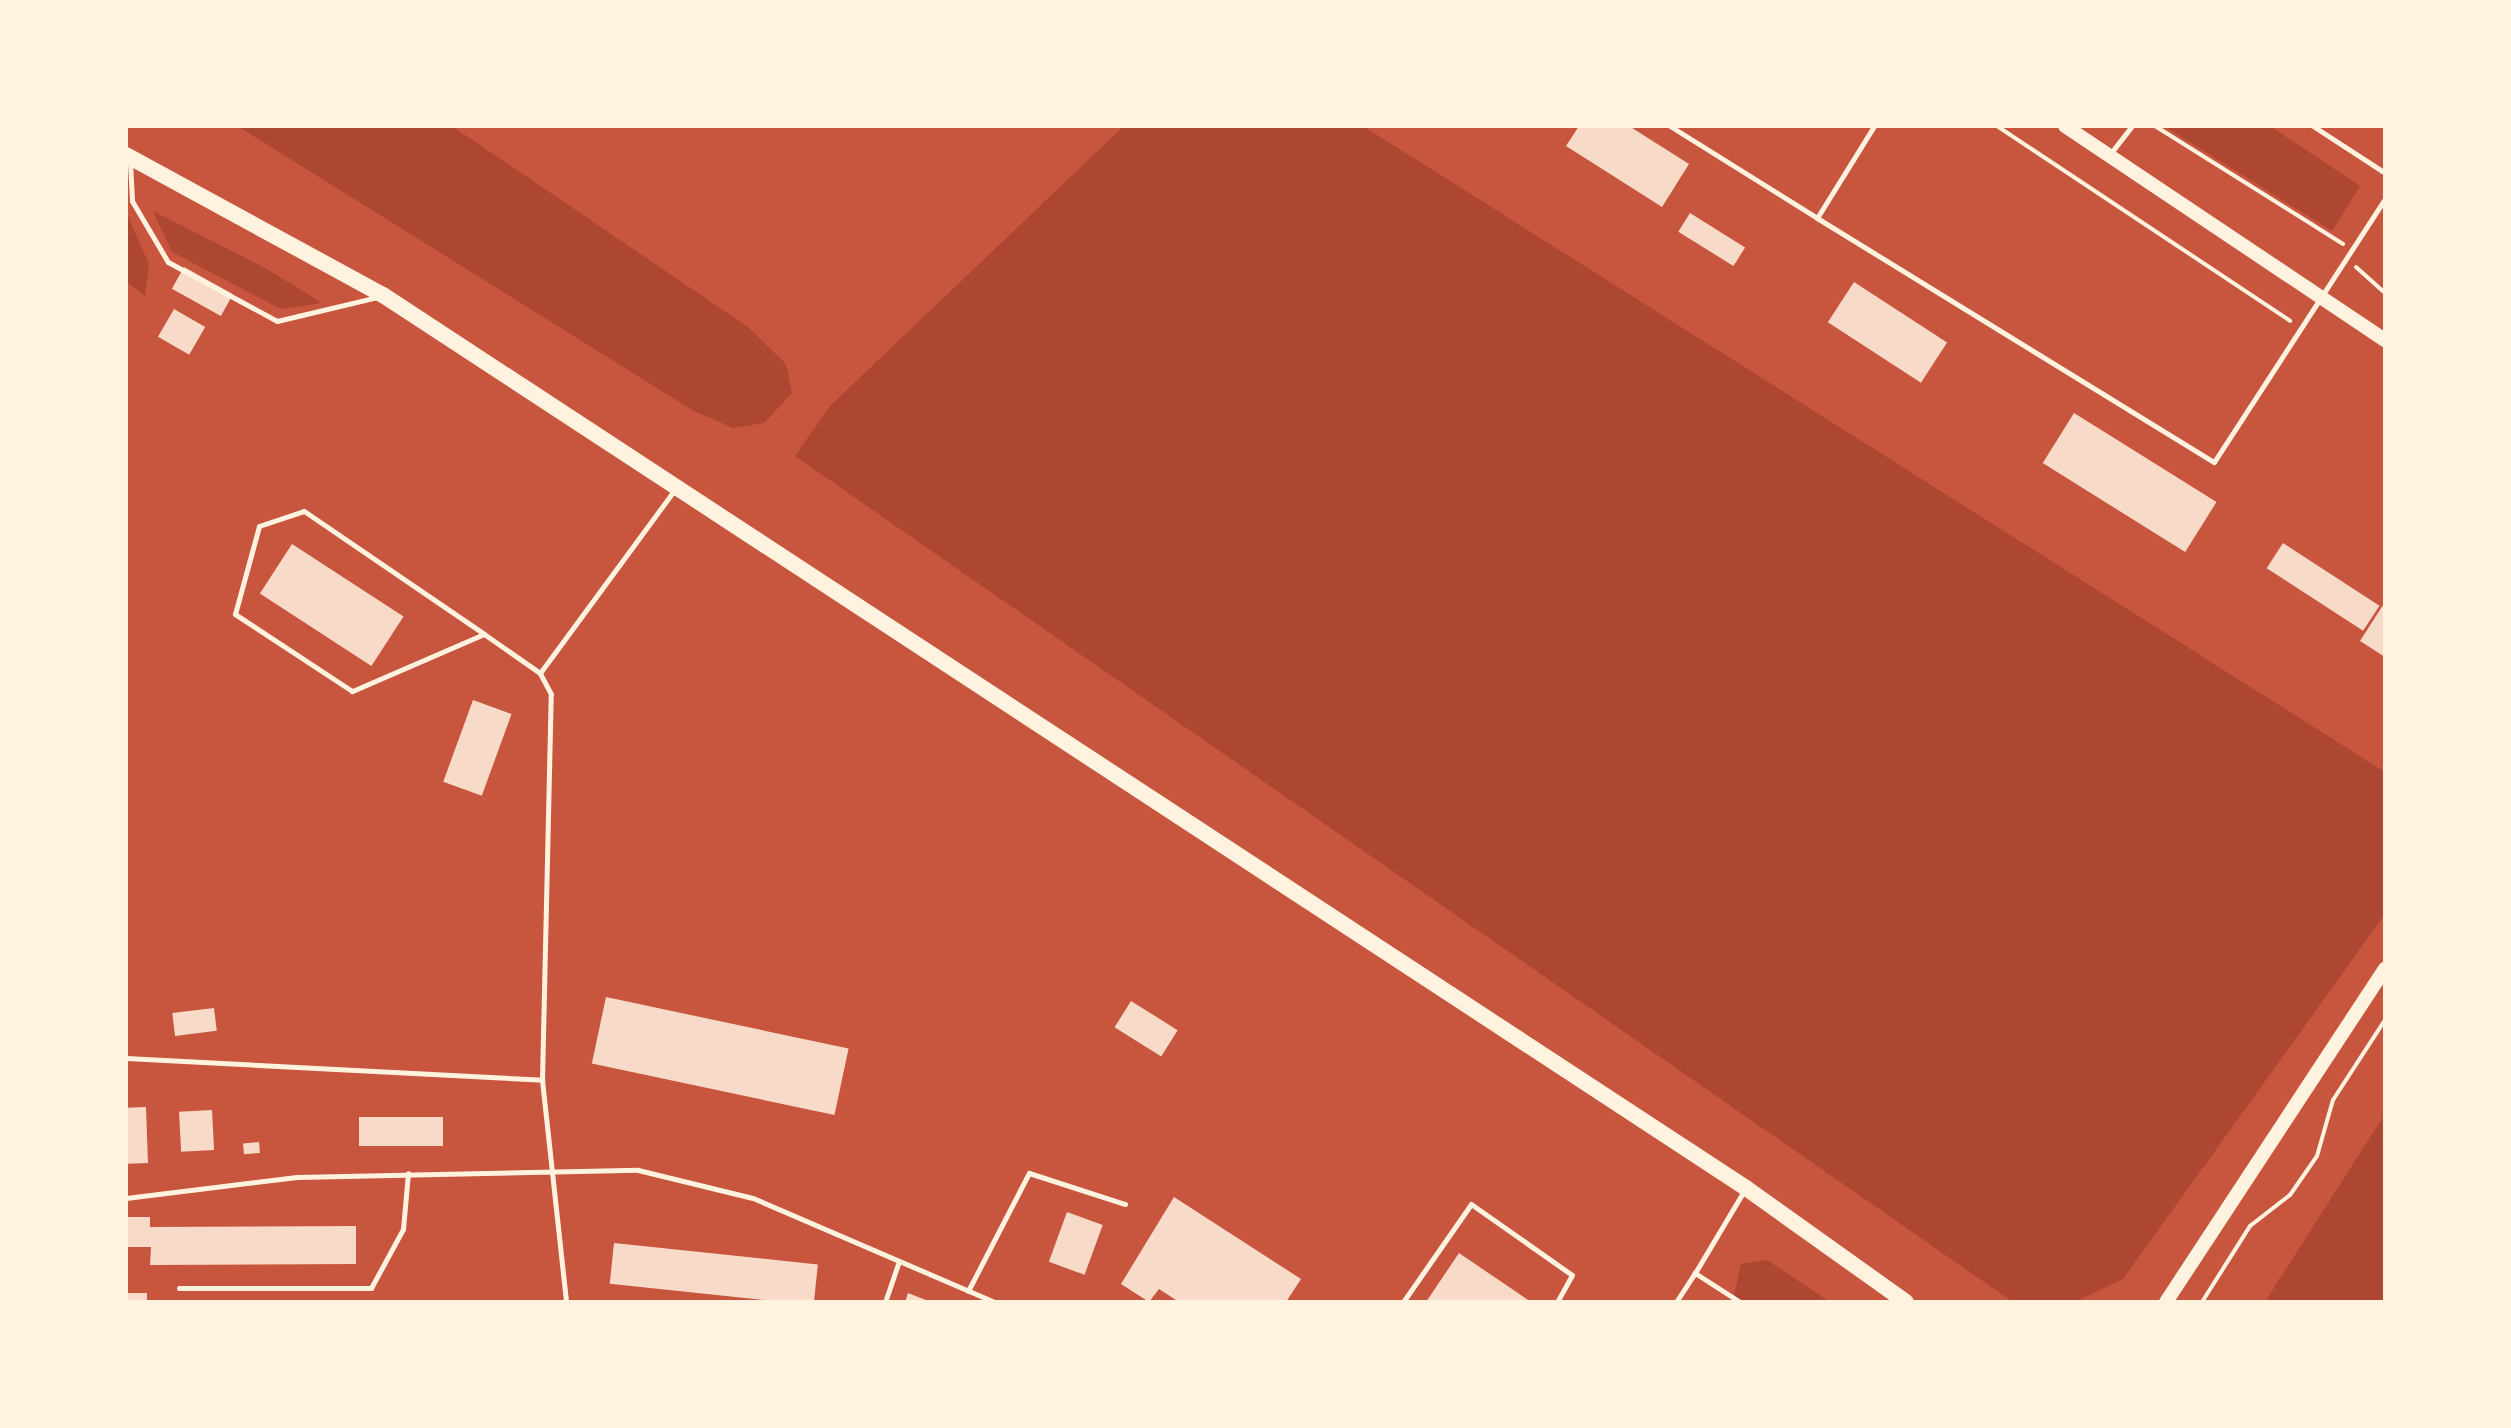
<!DOCTYPE html>
<html>
<head>
<meta charset="utf-8">
<style>
	body { margin:0 }
	#map { position:relative; width:2511px; height:1428px; overflow:hidden; background:#c8553d; font-family:Manrope,sans-serif }
	div>[style] { position:absolute }
	[style*='--x'] { left:calc(var(--x)*1px); top:calc(var(--y)*1px); width:calc(var(--w)*1px); rotate:calc(var(--a)*1deg) }
	.green>* { inset:0; background:#ae4732 }
	.building>* { inset:0; background:#f7dbc8; transform-origin:0 0 }
	.path>* { height:4px; margin:-2px; padding:0 2px; transform-origin:2px; border-radius:2px; background:#fff3e0 }
	.service>* { height:5px; margin:-2.5px; padding:0 2.5px; transform-origin:2.5px; border-radius:2.5px; background:#fff3e0 }
	.secondary>* { height:14px; margin:-7px; padding:0 7px; transform-origin:7px; border-radius:7px; background:#fff3e0 }
	.primary>* { height:16px; margin:-8px; padding:0 8px; transform-origin:8px; border-radius:8px; background:#fff3e0 }
	span { translate:-50% -50%; white-space:nowrap; text-align:center; line-height:1.15; -webkit-text-stroke:8px #fff3e0; paint-order:stroke }
	.frame { position:absolute; inset:0; border:128px solid #fff3e0; pointer-events:none }
</style>
</head>
<body>
<div id="map">
	<div class="green">
		<div style="clip-path:polygon(237px 126px,452px 126px,748px 327px,786px 364px,792px 393px,764px 423px,733px 428px,694px 411px)"></div>
		<div style="clip-path:polygon(1124px 126px,1363px 126px,2385px 772px,2385px 914px,2123px 1279px,2075px 1302px,2013px 1302px,795px 456px,830px 406px)"></div>
		<div style="clip-path:polygon(2164px 126px,2270px 126px,2360px 186px,2332px 231px)"></div>
		<div style="clip-path:polygon(153px 211px,267px 269px,322px 303px,281px 309px,172px 252px)"></div>
		<div style="clip-path:polygon(126px 212px,149px 264px,145px 296px,126px 281px)"></div>
		<div style="clip-path:polygon(2385px 1114px,2385px 1302px,2265px 1302px)"></div>
		<div style="clip-path:polygon(1767px 1260px,1830px 1302px,1744px 1302px,1734px 1296px,1741px 1264px)"></div>
	</div>
	<div class="building">
		<div style="clip-path:polygon(1579px 126px,1629px 126px,1689px 164px,1662px 207px,1566px 146px)"></div>
		<div style="left:1690px;top:213px;width:65px;height:22px;rotate:32deg"></div>
		<div style="left:184px;top:267px;width:56px;height:25px;rotate:29deg"></div>
		<div style="left:1854px;top:282px;width:111px;height:48px;rotate:33deg"></div>
		<div style="left:174px;top:309px;width:36px;height:32px;rotate:30deg"></div>
		<div style="left:2074px;top:413px;width:168px;height:59px;rotate:32deg"></div>
		<div style="left:2283px;top:543px;width:115px;height:30px;rotate:33deg"></div>
		<div style="left:292px;top:544px;width:133px;height:59px;rotate:33deg"></div>
		<div style="clip-path:polygon(2385px 602px,2385px 657px,2360px 641px)"></div>
		<div style="left:473px;top:700px;width:41px;height:87px;rotate:20deg"></div>
		<div style="left:606px;top:997px;width:248px;height:68px;rotate:12deg"></div>
		<div style="left:1131px;top:1001px;width:55px;height:31px;rotate:32deg"></div>
		<div style="left:214px;top:1008px;width:23px;height:42px;rotate:83deg"></div>
		<div style="left:146px;top:1107px;width:56px;height:20px;rotate:88deg"></div>
		<div style="left:212px;top:1110px;width:40px;height:33px;rotate:87deg"></div>
		<div style="left:443px;top:1117px;width:29px;height:84px;rotate:90deg"></div>
		<div style="left:259px;top:1142px;width:11px;height:16px;rotate:85deg"></div>
		<div style="clip-path:polygon(1174px 1197px,1301px 1279px,1286px 1302px,1179px 1302px,1159px 1289px,1149px 1302px,1121px 1284px)"></div>
		<div style="left:1067px;top:1212px;width:38px;height:53px;rotate:20deg"></div>
		<div style="clip-path:polygon(126px 1217px,150px 1217px,150px 1227px,356px 1226px,356px 1264px,150px 1265px,151px 1247px,126px 1247px)"></div>
		<div style="left:614px;top:1243px;width:205px;height:41px;rotate:6deg"></div>
		<div style="clip-path:polygon(1459px 1253px,1531px 1302px,1426px 1302px)"></div>
		<div style="left:147px;top:1293px;width:9px;height:21px;rotate:90deg"></div>
		<div style="clip-path:polygon(908px 1293px,931px 1302px,905px 1302px)"></div>
	</div>
	<div class="path">
		<div style="--x:1997;--y:126;--w:352;--a:33.6"></div>
		<div style="--x:2155;--y:126;--w:222;--a:32.1"></div>
		<div style="--x:2356;--y:267;--w:39;--a:42"></div>
		<div style="--x:2202;--y:1302;--w:90;--a:-57.7"></div>
		<div style="--x:2250;--y:1226;--w:51;--a:-37.8"></div>
		<div style="--x:2290;--y:1195;--w:47;--a:-55.3"></div>
		<div style="--x:2317;--y:1156;--w:58;--a:-74.1"></div>
		<div style="--x:2333;--y:1100;--w:95;--a:-57"></div>
	</div>
	<div class="service">
		<div style="--x:1670;--y:126;--w:173;--a:32"></div>
		<div style="--x:1817;--y:218;--w:108;--a:-58.2"></div>
		<div style="--x:2313;--y:126;--w:86;--a:33.1"></div>
		<div style="--x:2110;--y:154;--w:36;--a:-52"></div>
		<div style="--x:130;--y:162;--w:39;--a:87"></div>
		<div style="--x:132;--y:201;--w:71;--a:59.5"></div>
		<div style="--x:168;--y:262;--w:124;--a:28.4"></div>
		<div style="--x:277;--y:321;--w:104;--a:-13.4"></div>
		<div style="--x:1817;--y:218;--w:466;--a:31.6"></div>
		<div style="--x:2214;--y:462;--w:314;--a:-57"></div>
		<div style="--x:484;--y:634;--w:144;--a:156.6"></div>
		<div style="--x:352;--y:691;--w:140;--a:-146.7"></div>
		<div style="--x:235;--y:614;--w:91;--a:-74.7"></div>
		<div style="--x:259;--y:526;--w:47;--a:-18.4"></div>
		<div style="--x:304;--y:511;--w:218;--a:34.3"></div>
		<div style="--x:484;--y:634;--w:68;--a:34.9"></div>
		<div style="--x:126;--y:1058;--w:417;--a:3"></div>
		<div style="--x:542;--y:1080;--w:386;--a:-88.7"></div>
		<div style="--x:551;--y:694;--w:24;--a:-118"></div>
		<div style="--x:540;--y:673;--w:228;--a:-53.7"></div>
		<div style="--x:542;--y:1080;--w:223;--a:83.8"></div>
		<div style="--x:126;--y:1198;--w:172;--a:-7"></div>
		<div style="--x:297;--y:1177;--w:341;--a:-1.2"></div>
		<div style="--x:638;--y:1170;--w:118;--a:13.7"></div>
		<div style="--x:753;--y:1198;--w:263;--a:23.3"></div>
		<div style="--x:179;--y:1288;--w:192;--a:0"></div>
		<div style="--x:371;--y:1288;--w:67;--a:-61.5"></div>
		<div style="--x:403;--y:1229;--w:56;--a:-84.9"></div>
		<div style="--x:968;--y:1291;--w:133;--a:-62.7"></div>
		<div style="--x:1029;--y:1173;--w:101;--a:17.9"></div>
		<div style="--x:885;--y:1302;--w:40;--a:-71.1"></div>
		<div style="--x:1403;--y:1302;--w:119;--a:-55.2"></div>
		<div style="--x:1471;--y:1204;--w:123;--a:35.1"></div>
		<div style="--x:1572;--y:1275;--w:31;--a:119"></div>
		<div style="--x:1676;--y:1302;--w:35;--a:-57"></div>
		<div style="--x:1740;--y:1302;--w:54;--a:-147.2"></div>
		<div style="--x:1695;--y:1273;--w:98;--a:-59.2"></div>
	</div>
	<div class="secondary">
		<div style="--x:2065;--y:126;--w:385;--a:33.8"></div>
		<div style="--x:2166;--y:1302;--w:399;--a:-56.7"></div>
	</div>
	<div class="primary">
		<div style="--x:126;--y:155;--w:293;--a:28.6"></div>
		<div style="--x:383;--y:295;--w:1629;--a:33.23"></div>
		<div style="--x:1746;--y:1188;--w:196;--a:35.5"></div>
	</div>
	<div class="frame"></div>
</div>
</body>
</html>
